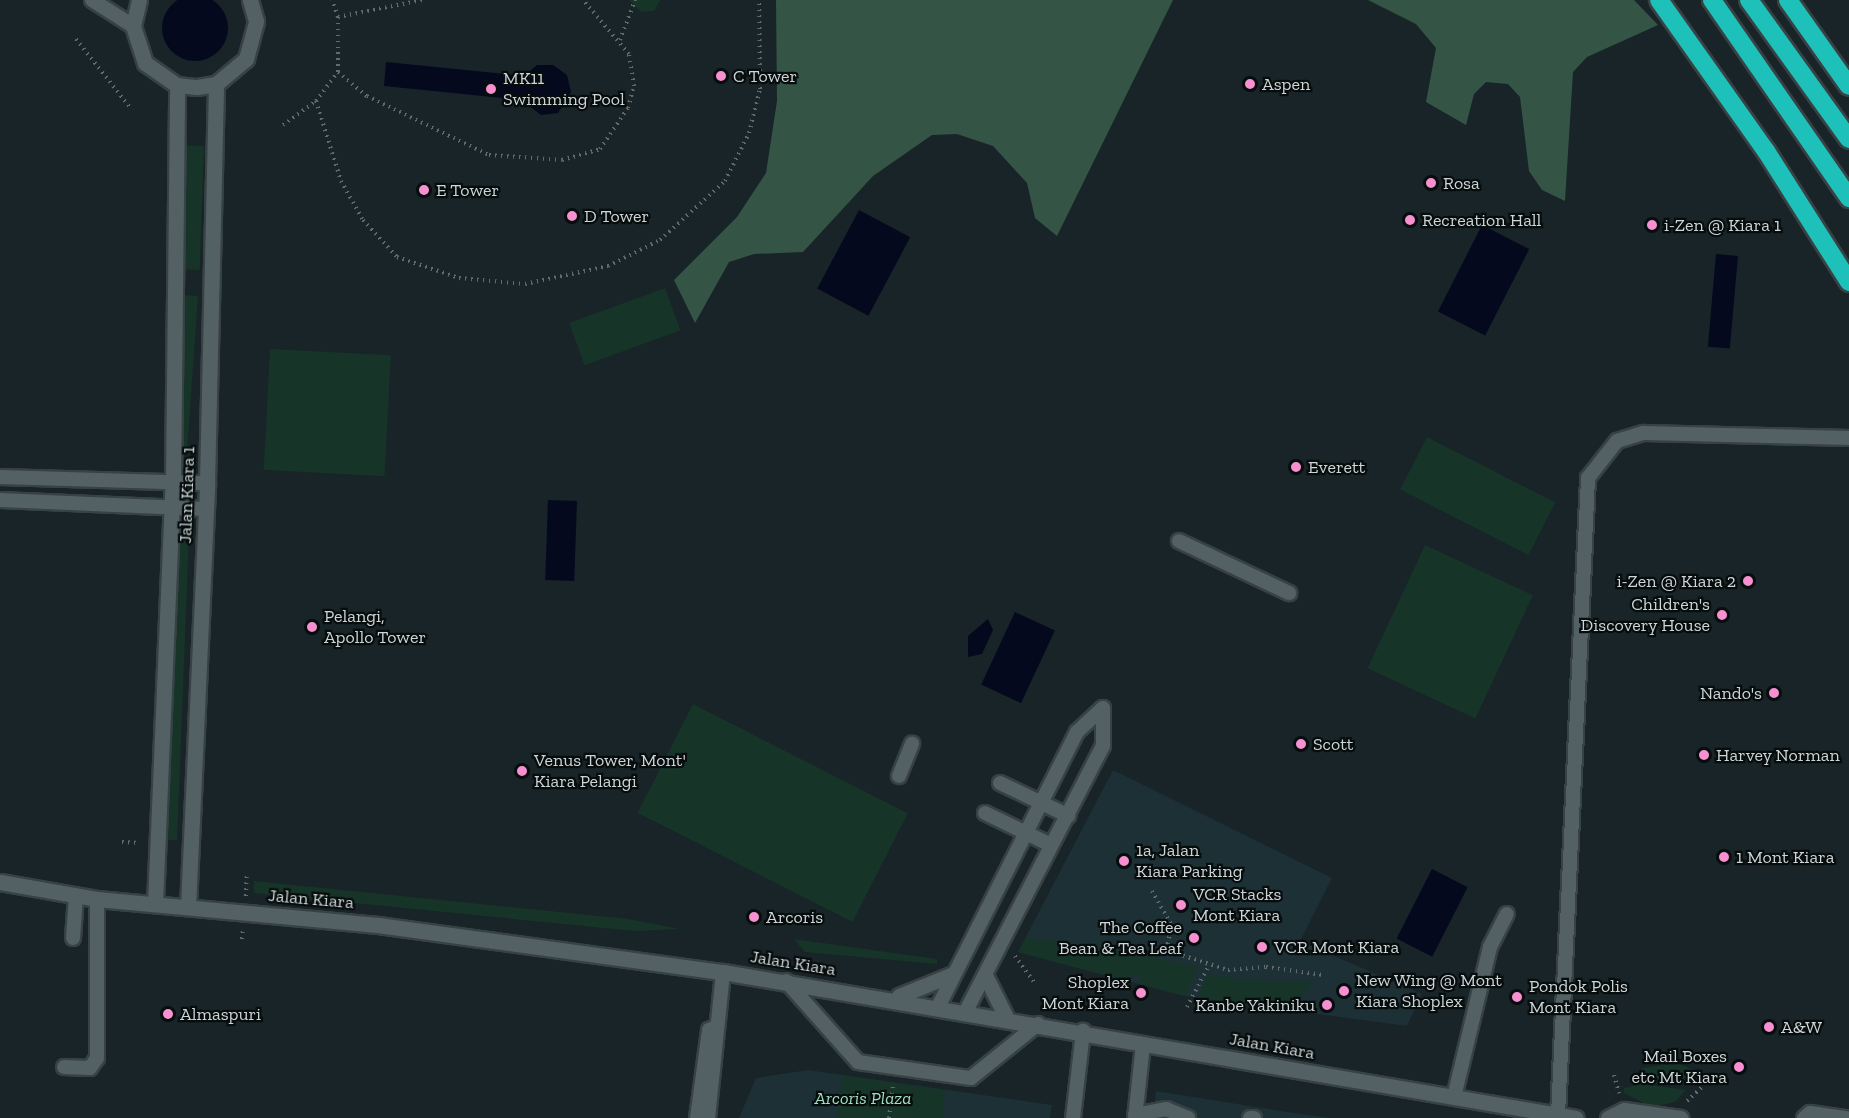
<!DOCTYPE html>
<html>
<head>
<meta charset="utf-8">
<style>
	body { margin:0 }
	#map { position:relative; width:1849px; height:1118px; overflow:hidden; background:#182427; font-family:"Zilla Slab",serif }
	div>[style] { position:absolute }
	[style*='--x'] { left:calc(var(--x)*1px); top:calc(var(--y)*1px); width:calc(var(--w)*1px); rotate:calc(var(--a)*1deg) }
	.built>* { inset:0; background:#1c3035 }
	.green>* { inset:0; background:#173428; transform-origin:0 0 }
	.forest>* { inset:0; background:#345546 }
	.water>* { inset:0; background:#04091e; transform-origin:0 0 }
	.round { border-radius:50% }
	.path>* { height:4px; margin-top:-2px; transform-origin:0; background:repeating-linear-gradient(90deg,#616b6e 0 1.5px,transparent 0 6px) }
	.roads { filter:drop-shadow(2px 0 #384144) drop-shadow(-2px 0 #384144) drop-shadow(0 2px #384144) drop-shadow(0 -2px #384144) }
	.lane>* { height:14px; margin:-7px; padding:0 7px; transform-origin:7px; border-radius:7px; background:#536165 }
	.street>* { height:15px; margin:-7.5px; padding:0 7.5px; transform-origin:7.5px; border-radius:7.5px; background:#536165 }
	.secondary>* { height:15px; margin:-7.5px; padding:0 7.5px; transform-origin:7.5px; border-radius:7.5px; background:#536165 }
	.highway>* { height:18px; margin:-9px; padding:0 9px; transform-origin:9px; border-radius:9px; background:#1dc1ba }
	.dots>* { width:16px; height:16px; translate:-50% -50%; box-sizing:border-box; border:3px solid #070c0d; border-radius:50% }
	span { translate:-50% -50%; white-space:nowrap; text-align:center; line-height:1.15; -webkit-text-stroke:4.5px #070c0d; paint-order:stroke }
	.poi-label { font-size:18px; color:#cdd5d7 }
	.left { translate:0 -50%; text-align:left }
	.right { translate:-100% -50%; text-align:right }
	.street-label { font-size:18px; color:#cdd5d7 }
	.park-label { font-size:18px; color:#9fdec1; font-style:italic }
</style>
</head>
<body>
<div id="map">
	<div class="built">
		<div style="clip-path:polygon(1113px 770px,1332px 878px,1300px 941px,1422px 994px,1407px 1026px,1184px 996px,1018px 952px)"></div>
		<div style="clip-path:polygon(808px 1070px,1052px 1105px,1050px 1118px,739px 1118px,756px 1078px)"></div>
		<div style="clip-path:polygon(1156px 1091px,1287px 1112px,1330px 1118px,1153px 1118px)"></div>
	</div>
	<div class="green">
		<div style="clip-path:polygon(629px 0,660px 0,654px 11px,641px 12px)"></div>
		<div style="left:204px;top:146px;width:124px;height:18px;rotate:92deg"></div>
		<div style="left:665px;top:288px;width:45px;height:102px;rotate:70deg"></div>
		<div style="left:182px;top:295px;width:16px;height:157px;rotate:4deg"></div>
		<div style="left:270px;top:349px;width:121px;height:121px;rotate:3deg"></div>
		<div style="left:1427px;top:437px;width:144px;height:59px;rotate:27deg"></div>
		<div style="clip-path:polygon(175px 535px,189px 535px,177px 840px,166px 840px)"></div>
		<div style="left:1425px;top:545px;width:119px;height:136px;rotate:25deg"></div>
		<div style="left:693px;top:704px;width:241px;height:122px;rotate:27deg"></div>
		<div style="clip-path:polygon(254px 881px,628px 919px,680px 929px,634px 931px,254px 893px)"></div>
		<div style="clip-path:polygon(1026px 937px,1148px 956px,1198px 968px,1184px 996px,1139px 984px,1140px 974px,1132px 973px,1130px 982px,1018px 952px)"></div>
		<div style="clip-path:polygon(794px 939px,937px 959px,937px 964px,805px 952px)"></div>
		<div style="clip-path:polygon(1208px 974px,1241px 980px,1313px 982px,1291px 1010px,1198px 998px)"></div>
		<div style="clip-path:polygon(1677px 1063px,1697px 1071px,1691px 1083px,1641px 1076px,1642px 1068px)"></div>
		<div style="clip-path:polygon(843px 1075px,945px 1090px,942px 1118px,837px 1118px)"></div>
		<div style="clip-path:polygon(1641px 1084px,1686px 1090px,1675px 1102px,1652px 1107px,1624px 1093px,1624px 1088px)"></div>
	</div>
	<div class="forest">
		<div style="clip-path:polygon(776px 0,1173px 0,1057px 236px,1035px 218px,1027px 183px,993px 146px,957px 134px,932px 135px,873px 176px,803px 252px,754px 254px,729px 262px,695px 323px,674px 280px,737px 217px,766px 173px,777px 101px)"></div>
		<div style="clip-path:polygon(1368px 0,1634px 0,1658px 25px,1587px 57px,1573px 72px,1565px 201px,1542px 190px,1529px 171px,1520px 97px,1508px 84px,1486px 82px,1474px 94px,1466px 125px,1426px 102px,1436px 48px,1416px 24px)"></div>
	</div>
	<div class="water">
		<div class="round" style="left:162px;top:-5px;width:66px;height:66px"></div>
		<div style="clip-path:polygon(386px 62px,524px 76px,537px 65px,553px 65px,567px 75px,571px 92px,558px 113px,541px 115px,522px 100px,384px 86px)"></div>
		<div style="left:859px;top:210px;width:58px;height:89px;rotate:28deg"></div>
		<div style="left:1482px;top:225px;width:53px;height:97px;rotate:27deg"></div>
		<div style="left:1716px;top:254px;width:22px;height:93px;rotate:5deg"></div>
		<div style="left:548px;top:500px;width:29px;height:80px;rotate:2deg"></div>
		<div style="left:1015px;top:612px;width:44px;height:80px;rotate:25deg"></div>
		<div style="clip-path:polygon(988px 619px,993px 630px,982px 654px,968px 657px,968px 636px)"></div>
		<div style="left:1432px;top:869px;width:40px;height:78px;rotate:27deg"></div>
	</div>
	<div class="path">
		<div style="--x:338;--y:17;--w:86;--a:-11.4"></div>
		<div style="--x:76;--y:39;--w:90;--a:51.7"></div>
		<div style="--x:620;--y:40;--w:43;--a:-69.4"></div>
		<div style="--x:338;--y:72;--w:38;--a:40"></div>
		<div style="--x:367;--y:96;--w:136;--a:25.8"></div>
		<div style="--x:489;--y:155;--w:73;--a:3.9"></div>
		<div style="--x:562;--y:160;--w:40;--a:-16"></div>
		<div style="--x:600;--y:149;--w:50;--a:-55.7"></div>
		<div style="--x:628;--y:108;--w:23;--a:-75"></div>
		<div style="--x:634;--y:86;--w:32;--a:-99"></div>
		<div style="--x:629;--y:54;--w:71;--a:-130.4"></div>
		<div style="--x:316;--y:101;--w:84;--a:72.6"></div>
		<div style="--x:341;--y:181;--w:45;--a:60.6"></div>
		<div style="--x:363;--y:220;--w:50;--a:47.4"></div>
		<div style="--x:397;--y:257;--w:65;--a:18.7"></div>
		<div style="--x:459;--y:278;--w:66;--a:5.2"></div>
		<div style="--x:525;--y:284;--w:85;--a:-12.2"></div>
		<div style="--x:608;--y:266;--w:58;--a:-26.6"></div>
		<div style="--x:660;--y:240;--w:88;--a:-42.2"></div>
		<div style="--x:725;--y:181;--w:54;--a:-63.4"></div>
		<div style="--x:749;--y:133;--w:45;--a:-76"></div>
		<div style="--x:760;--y:89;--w:89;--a:-90.6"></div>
		<div style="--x:283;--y:125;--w:41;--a:-36"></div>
		<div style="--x:316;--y:101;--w:36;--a:-53"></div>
		<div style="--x:338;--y:72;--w:55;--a:-90"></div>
		<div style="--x:338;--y:17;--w:18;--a:-109"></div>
		<div style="--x:122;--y:842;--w:17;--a:3"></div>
		<div style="--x:1152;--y:891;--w:39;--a:60"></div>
		<div style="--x:1172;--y:925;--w:26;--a:103"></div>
		<div style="--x:1166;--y:950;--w:65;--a:17.9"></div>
		<div style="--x:1228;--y:970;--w:38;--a:-5"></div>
		<div style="--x:1266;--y:967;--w:58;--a:8"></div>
		<div style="--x:246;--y:896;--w:24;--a:-88"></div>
		<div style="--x:242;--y:939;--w:9;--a:-84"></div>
		<div style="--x:1015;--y:956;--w:32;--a:54"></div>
		<div style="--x:1187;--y:1007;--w:47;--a:-62.4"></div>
		<div style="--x:1614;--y:1075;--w:19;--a:74"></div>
		<div style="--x:1687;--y:1101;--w:21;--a:-43"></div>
		<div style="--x:889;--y:1118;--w:35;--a:-83"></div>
	</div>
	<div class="roads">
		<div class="lane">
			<div style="--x:92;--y:0;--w:49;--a:32.4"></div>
			<div style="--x:0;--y:477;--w:207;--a:1.7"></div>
			<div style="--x:0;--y:500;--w:206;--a:2.5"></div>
			<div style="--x:1179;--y:541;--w:122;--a:25.3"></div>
			<div style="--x:899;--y:776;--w:35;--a:-68"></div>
			<div style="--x:1000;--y:783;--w:76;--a:25.6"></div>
			<div style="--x:985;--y:813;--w:73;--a:25.9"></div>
			<div style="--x:73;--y:938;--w:42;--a:-85.9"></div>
			<div style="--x:786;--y:981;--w:108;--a:48.4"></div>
			<div style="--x:858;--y:1062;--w:114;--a:8.1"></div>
			<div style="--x:971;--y:1078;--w:86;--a:-38.9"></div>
			<div style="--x:939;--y:1005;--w:306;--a:-63.2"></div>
			<div style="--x:1077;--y:732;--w:35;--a:-43"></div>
			<div style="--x:966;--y:1011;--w:298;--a:-62.7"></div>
			<div style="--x:1103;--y:746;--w:38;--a:-90"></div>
			<div style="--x:64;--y:1067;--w:26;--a:2"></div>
			<div style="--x:90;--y:1068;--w:12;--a:-55"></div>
			<div style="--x:97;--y:1058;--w:159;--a:-90"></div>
			<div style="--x:1454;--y:1097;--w:154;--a:-76.5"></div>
			<div style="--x:1490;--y:947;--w:37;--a:-63"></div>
			<div style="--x:1135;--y:1115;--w:32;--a:-11"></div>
			<div style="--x:1166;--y:1109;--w:24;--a:22"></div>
			<div style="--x:1558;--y:1115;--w:638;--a:-87.3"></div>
			<div style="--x:1588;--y:478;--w:47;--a:-51.9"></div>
			<div style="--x:1617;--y:441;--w:28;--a:-17"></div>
			<div style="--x:1644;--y:433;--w:205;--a:1.4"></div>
			<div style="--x:697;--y:1118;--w:89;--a:-82.2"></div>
			<div style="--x:709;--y:1030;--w:8;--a:-23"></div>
			<div style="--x:708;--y:1118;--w:147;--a:-84.1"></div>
			<div style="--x:1073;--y:1118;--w:88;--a:-83.4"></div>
			<div style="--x:1135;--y:1118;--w:74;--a:-83.8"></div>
			<div style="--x:1250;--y:1118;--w:4;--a:0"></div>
			<div style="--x:1804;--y:1118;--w:8;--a:-40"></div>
			<div style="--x:1810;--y:1113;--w:37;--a:8"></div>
		</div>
		<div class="street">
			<div style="--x:139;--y:0;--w:27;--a:103"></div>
			<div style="--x:133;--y:26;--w:39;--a:72"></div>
			<div style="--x:145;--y:63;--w:39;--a:35"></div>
			<div style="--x:177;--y:85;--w:20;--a:6"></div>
			<div style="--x:197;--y:87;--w:19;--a:-9"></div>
			<div style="--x:216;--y:84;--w:39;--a:-40"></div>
			<div style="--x:246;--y:59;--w:39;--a:-75"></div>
			<div style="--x:256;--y:21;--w:22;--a:-106"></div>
			<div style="--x:155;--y:904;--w:421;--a:-87.6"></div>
			<div style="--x:173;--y:483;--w:398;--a:-89.4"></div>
			<div style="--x:188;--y:907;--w:424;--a:-87.4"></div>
			<div style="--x:207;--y:483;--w:399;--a:-88.7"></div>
		</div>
		<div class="secondary">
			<div style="--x:0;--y:882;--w:98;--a:9.9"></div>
			<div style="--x:97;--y:899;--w:282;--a:5.3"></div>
			<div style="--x:378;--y:925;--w:348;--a:7.8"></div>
			<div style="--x:723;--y:972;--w:865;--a:9.71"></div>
			<div style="--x:985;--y:975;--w:47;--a:63.4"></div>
			<div style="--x:899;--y:996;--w:58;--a:-22.2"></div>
			<div style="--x:1608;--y:1118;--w:18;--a:-27"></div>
			<div style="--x:1624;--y:1110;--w:57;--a:8.1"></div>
		</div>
		<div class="highway">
			<div style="--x:1659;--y:0;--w:185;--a:54.7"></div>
			<div style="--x:1766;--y:151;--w:155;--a:57.6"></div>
			<div style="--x:1712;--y:0;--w:241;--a:55.3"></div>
			<div style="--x:1749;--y:0;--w:171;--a:54.3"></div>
			<div style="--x:1788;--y:0;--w:105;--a:54.7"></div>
		</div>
	</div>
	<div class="dots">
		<div style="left:721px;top:76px;background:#f690d0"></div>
		<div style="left:1250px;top:84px;background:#f690d0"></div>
		<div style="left:491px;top:89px;background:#f690d0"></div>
		<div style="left:1431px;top:183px;background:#f690d0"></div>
		<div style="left:424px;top:190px;background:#f690d0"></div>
		<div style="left:572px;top:216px;background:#f690d0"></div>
		<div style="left:1410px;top:220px;background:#f690d0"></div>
		<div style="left:1652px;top:225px;background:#f690d0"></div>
		<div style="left:1296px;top:467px;background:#f690d0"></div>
		<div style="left:1748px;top:581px;background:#f690d0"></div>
		<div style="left:1722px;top:615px;background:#f690d0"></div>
		<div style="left:312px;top:627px;background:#f690d0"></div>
		<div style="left:1774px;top:693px;background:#f690d0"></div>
		<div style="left:1301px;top:744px;background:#f690d0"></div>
		<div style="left:1704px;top:755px;background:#f690d0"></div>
		<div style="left:522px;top:771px;background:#f690d0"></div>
		<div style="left:1724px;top:857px;background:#f690d0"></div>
		<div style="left:1124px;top:861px;background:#f690d0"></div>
		<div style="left:1181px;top:905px;background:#f690d0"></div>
		<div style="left:754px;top:917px;background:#f690d0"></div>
		<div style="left:1194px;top:938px;background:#f690d0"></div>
		<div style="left:1262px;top:947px;background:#f690d0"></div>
		<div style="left:1344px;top:991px;background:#f690d0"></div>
		<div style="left:1141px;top:993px;background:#f690d0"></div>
		<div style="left:1517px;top:997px;background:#f690d0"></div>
		<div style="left:1327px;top:1005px;background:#f690d0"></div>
		<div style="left:168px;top:1014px;background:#f690d0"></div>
		<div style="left:1769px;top:1027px;background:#f690d0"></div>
		<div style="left:1739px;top:1067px;background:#f690d0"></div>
	</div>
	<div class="poi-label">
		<span class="left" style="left:733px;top:76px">C Tower</span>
		<span class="left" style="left:503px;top:89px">MK11<br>Swimming Pool</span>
		<span class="left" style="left:1262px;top:84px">Aspen</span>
		<span class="left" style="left:1443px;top:183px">Rosa</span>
		<span class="left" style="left:436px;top:190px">E Tower</span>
		<span class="left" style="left:584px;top:216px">D Tower</span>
		<span class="left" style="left:1422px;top:220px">Recreation Hall</span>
		<span class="left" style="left:1664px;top:225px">i-Zen @ Kiara 1</span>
		<span class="left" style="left:1308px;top:467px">Everett</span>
		<span class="right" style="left:1736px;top:581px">i-Zen @ Kiara 2</span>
		<span class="right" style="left:1710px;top:615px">Children's<br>Discovery House</span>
		<span class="left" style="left:324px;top:627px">Pelangi,<br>Apollo Tower</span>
		<span class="right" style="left:1762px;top:693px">Nando's</span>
		<span class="left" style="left:1313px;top:744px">Scott</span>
		<span class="left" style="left:1716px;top:755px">Harvey Norman</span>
		<span class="left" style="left:534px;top:771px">Venus Tower, Mont'<br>Kiara Pelangi</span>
		<span class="left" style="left:1136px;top:861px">1a, Jalan<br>Kiara Parking</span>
		<span class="left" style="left:1736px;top:857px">1 Mont Kiara</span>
		<span class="left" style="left:1193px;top:905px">VCR Stacks<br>Mont Kiara</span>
		<span class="left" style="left:766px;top:917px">Arcoris</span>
		<span class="right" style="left:1182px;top:938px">The Coffee<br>Bean &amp; Tea Leaf</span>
		<span class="left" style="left:1274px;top:947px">VCR Mont Kiara</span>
		<span class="left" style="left:1356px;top:991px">New Wing @ Mont<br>Kiara Shoplex</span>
		<span class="right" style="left:1129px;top:993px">Shoplex<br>Mont Kiara</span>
		<span class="left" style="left:1529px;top:997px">Pondok Polis<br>Mont Kiara</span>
		<span class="right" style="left:1315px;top:1005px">Kanbe Yakiniku</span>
		<span class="left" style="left:180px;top:1014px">Almaspuri</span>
		<span class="left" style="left:1781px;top:1027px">A&amp;W</span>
		<span class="right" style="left:1727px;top:1067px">Mail Boxes<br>etc Mt Kiara</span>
	</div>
	<div class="street-label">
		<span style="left:187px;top:495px;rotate:-88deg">Jalan Kiara 1</span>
		<span style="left:311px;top:899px;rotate:5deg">Jalan Kiara</span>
		<span style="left:793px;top:963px;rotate:9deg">Jalan Kiara</span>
		<span style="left:1272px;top:1046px;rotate:10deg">Jalan Kiara</span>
	</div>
	<div class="park-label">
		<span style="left:863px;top:1098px">Arcoris Plaza</span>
	</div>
</div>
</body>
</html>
